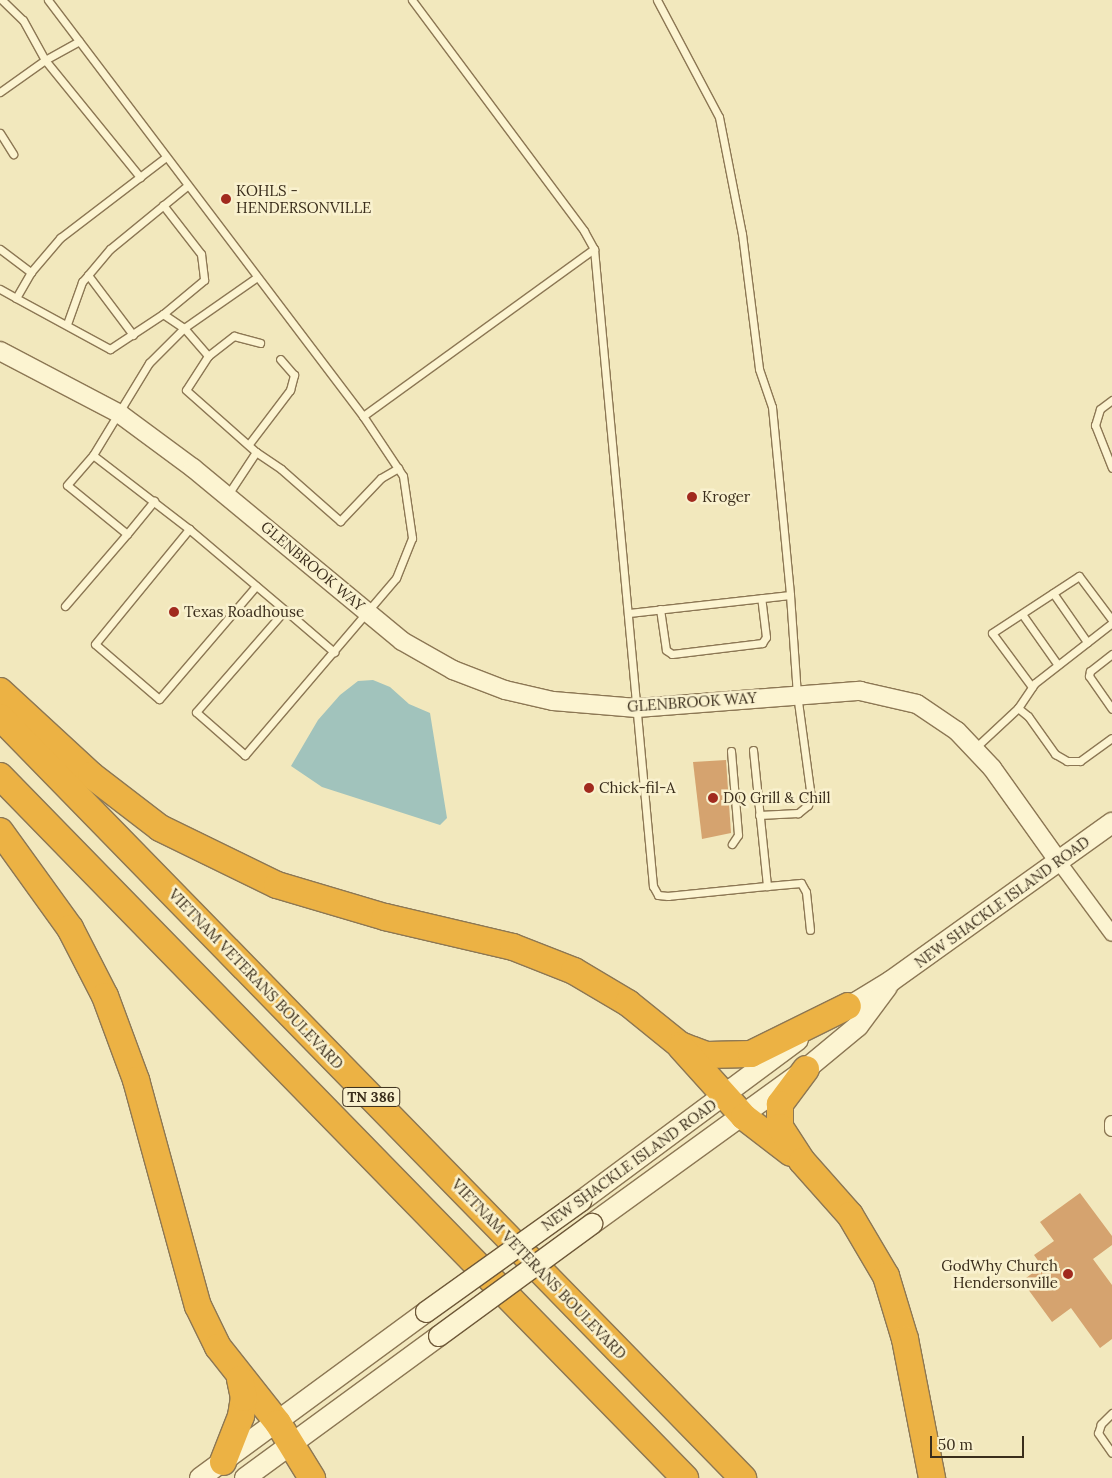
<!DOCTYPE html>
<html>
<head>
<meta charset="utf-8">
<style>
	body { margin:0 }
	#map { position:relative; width:1112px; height:1478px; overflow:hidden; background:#f2e8bd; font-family:Lora,serif }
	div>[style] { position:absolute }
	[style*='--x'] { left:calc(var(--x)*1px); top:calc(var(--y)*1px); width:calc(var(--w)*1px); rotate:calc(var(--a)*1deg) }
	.water>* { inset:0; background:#a1c3bc }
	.building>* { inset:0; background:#d5a36f }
	.roads { filter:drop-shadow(1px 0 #8c7754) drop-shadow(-1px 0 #8c7754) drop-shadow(0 1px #8c7754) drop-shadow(0 -1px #8c7754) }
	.service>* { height:7px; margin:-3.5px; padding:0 3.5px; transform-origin:3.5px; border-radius:3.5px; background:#fcf4d1 }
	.minor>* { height:14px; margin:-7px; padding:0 7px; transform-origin:7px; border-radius:7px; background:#fcf4d1 }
	.tertiary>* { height:18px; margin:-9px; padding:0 9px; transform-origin:9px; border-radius:9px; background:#fcf4d1 }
	.secondary>* { height:20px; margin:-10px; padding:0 10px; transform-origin:10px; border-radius:10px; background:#fcf4d1 }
	.motorway>* { height:26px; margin:-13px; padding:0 13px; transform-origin:13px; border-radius:13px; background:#ecb244 }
	.bridges { filter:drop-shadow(1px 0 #6e5838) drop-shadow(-1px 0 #6e5838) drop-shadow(0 1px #6e5838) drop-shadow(0 -1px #6e5838) }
	.secondary-bridge>* { height:20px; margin:-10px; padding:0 10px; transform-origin:10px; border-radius:10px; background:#fcf4d1 }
	.dots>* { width:14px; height:14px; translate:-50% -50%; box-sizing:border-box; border:2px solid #f9f1ce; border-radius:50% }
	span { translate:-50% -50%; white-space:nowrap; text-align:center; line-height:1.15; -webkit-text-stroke:5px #f9f1ce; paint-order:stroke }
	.shield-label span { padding:1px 4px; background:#f9f1ce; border:1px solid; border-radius:4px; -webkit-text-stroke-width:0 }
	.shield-label { font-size:14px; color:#3a2d1b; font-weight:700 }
	.poi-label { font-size:15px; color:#3a2d1b }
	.left { translate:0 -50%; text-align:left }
	.right { translate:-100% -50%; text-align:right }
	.street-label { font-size:15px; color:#3a2d1b }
	.scale { position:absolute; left:930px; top:1436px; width:94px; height:22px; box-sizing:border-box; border:2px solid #3a2d1b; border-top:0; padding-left:6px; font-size:15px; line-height:18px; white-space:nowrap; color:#3a2d1b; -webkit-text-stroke:4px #f9f1ce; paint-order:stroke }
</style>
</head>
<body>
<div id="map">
	<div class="water">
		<div style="clip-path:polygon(373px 680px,390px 687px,409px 704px,430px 713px,447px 818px,440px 825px,322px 787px,291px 766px,318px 720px,340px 695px,358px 681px)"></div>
	</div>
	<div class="building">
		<div style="clip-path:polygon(726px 760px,731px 833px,702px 839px,693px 762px)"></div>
		<div style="clip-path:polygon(1080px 1193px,1112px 1236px,1112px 1245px,1093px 1259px,1112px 1285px,1112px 1339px,1100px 1348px,1071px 1308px,1052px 1322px,1022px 1281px,1042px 1266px,1034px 1255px,1054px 1241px,1040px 1222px)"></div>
	</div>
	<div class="roads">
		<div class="service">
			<div style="--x:2;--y:0;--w:29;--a:44"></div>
			<div style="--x:23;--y:20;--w:46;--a:61.2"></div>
			<div style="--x:45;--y:60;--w:39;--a:-29"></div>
			<div style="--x:48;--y:0;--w:522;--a:52.87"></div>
			<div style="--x:363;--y:416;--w:72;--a:56.3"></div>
			<div style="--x:403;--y:476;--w:63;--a:81.7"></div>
			<div style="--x:412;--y:538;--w:43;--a:111.8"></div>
			<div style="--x:396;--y:578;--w:233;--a:130.5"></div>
			<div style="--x:245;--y:755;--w:65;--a:-138.7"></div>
			<div style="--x:196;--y:712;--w:135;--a:-48.9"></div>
			<div style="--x:412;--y:0;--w:288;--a:53.3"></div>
			<div style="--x:584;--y:231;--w:21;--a:61"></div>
			<div style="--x:594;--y:249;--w:640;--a:84.71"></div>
			<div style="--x:653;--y:886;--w:10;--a:61"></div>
			<div style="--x:658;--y:895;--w:10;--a:6"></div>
			<div style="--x:668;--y:896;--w:100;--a:-5.8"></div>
			<div style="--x:657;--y:0;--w:132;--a:62.1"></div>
			<div style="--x:719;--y:117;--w:119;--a:78.9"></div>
			<div style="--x:742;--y:234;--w:136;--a:82.8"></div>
			<div style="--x:759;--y:369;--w:40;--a:71.1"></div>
			<div style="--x:772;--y:407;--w:189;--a:84.5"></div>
			<div style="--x:0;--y:92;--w:55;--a:-35.4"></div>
			<div style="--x:45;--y:60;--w:151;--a:50.9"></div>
			<div style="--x:0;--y:133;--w:25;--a:58"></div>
			<div style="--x:163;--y:205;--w:62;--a:52.2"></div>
			<div style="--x:201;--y:254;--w:26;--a:83"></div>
			<div style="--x:204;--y:280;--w:53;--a:140.3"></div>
			<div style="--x:0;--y:249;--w:39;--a:37"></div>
			<div style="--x:88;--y:275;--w:75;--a:53.1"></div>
			<div style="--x:0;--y:289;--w:18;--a:29"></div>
			<div style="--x:16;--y:298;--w:30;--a:-60"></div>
			<div style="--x:31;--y:272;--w:45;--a:-49.5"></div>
			<div style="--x:60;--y:238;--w:133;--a:-37.4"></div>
			<div style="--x:16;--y:298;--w:107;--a:28.5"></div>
			<div style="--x:110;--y:349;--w:64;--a:-33.4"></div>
			<div style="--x:163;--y:314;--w:25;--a:34"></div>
			<div style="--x:184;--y:328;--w:37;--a:49"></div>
			<div style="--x:208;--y:356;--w:40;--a:122.9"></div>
			<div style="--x:186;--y:390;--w:94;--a:41.5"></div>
			<div style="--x:256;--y:452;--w:53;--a:123.4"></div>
			<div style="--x:67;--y:324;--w:45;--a:-70.3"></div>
			<div style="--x:82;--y:282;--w:9;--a:-49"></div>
			<div style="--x:88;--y:275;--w:34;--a:-50"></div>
			<div style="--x:110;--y:249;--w:99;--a:-39.3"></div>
			<div style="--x:208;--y:356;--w:33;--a:-38"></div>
			<div style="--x:234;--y:336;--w:27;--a:15"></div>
			<div style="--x:1112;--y:400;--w:15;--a:143"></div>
			<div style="--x:1100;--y:409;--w:17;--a:107"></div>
			<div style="--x:1095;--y:425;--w:46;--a:68.4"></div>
			<div style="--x:363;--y:416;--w:285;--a:-35.9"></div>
			<div style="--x:249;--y:444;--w:68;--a:-52.8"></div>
			<div style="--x:290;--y:390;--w:16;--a:-75"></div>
			<div style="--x:294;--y:375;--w:21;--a:-131"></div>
			<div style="--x:256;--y:452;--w:30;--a:34"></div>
			<div style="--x:281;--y:469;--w:79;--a:41.4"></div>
			<div style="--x:340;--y:521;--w:59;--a:-46.4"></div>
			<div style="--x:381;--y:478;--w:20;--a:-30"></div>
			<div style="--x:189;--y:529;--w:121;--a:-142.4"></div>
			<div style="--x:93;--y:455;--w:108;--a:-58.7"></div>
			<div style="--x:149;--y:363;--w:49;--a:-45"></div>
			<div style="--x:184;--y:328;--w:89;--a:-34.9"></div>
			<div style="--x:127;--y:534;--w:43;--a:-50.7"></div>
			<div style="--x:256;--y:586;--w:149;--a:130.6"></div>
			<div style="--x:159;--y:699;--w:84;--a:-139.3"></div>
			<div style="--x:95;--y:644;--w:149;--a:-50.7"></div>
			<div style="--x:189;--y:529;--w:126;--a:40.2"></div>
			<div style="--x:285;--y:610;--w:65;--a:40.6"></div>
			<div style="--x:1053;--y:593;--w:60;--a:55.2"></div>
			<div style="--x:65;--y:606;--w:95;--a:-49.3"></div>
			<div style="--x:127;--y:534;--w:77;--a:-140.8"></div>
			<div style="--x:67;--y:485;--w:40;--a:-49"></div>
			<div style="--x:660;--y:609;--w:41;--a:81.7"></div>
			<div style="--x:666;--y:650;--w:7;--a:34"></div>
			<div style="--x:672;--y:654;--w:91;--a:-7"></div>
			<div style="--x:762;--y:643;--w:7;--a:-56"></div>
			<div style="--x:766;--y:637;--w:39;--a:-97"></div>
			<div style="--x:629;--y:613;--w:162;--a:-6.4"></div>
			<div style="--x:790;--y:595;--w:99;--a:86"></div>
			<div style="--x:797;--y:694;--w:104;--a:82.3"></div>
			<div style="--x:811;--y:797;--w:9;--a:111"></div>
			<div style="--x:808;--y:805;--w:13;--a:141"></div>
			<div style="--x:798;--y:813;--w:39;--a:177"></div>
			<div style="--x:1022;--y:614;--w:62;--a:54.8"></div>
			<div style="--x:1112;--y:654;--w:28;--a:142"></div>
			<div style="--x:1090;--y:671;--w:5;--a:101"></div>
			<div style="--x:1089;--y:676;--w:40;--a:55.1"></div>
			<div style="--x:1032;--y:687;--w:67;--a:-126.5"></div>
			<div style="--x:992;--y:633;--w:104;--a:-33.2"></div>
			<div style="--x:1079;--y:576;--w:55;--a:53.1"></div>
			<div style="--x:1018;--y:708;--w:13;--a:39"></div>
			<div style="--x:1028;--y:716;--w:47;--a:54.6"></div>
			<div style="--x:1055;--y:754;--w:14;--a:30"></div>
			<div style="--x:1067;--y:761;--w:13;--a:0"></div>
			<div style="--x:1080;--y:761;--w:39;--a:-36"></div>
			<div style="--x:974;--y:749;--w:60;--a:-43"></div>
			<div style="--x:1018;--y:708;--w:30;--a:-56"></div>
			<div style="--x:1035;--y:683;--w:98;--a:-37.9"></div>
			<div style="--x:753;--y:750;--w:137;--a:84.1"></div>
			<div style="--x:767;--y:886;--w:34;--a:-5"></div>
			<div style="--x:801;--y:883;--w:10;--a:61"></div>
			<div style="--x:806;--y:892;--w:38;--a:84"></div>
			<div style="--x:731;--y:751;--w:84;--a:85.2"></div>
			<div style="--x:738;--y:835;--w:11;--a:124"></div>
			<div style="--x:1112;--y:1413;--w:16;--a:135"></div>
			<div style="--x:1101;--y:1424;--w:9;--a:108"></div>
			<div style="--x:1098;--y:1433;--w:24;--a:55"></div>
		</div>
		<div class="minor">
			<div style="--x:1059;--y:862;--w:89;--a:53.6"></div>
			<div style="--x:1112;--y:1123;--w:6;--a:90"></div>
		</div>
		<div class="tertiary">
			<div style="--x:0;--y:351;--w:136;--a:27.7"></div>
			<div style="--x:120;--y:414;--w:91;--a:36.5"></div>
			<div style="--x:193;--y:468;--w:271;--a:39.6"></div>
			<div style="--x:402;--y:641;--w:59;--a:29.6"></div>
			<div style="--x:453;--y:670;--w:56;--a:21"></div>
			<div style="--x:505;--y:690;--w:49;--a:12.9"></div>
			<div style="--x:553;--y:701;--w:84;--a:4.8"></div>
			<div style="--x:637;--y:708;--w:224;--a:-4.4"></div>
			<div style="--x:860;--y:691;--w:58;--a:12.8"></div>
			<div style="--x:917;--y:704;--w:48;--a:34"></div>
			<div style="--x:957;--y:731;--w:51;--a:46.6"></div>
			<div style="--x:992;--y:768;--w:115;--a:54.5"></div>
		</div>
		<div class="secondary">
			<div style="--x:837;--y:1014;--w:63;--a:-31.4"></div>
			<div style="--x:891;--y:981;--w:272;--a:-35.6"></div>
			<div style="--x:581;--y:1201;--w:270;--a:-36.6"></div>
			<div style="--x:592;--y:1224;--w:264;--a:-35.9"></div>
			<div style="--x:806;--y:1069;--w:67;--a:-39.6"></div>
			<div style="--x:858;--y:1026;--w:49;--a:-53.4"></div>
			<div style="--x:200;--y:1478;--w:280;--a:-36.3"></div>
			<div style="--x:245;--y:1478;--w:240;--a:-36.2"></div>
		</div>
		<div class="motorway">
			<div style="--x:0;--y:691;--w:124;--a:42.7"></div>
			<div style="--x:91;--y:775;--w:87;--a:37.5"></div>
			<div style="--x:160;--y:828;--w:130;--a:26"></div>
			<div style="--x:277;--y:885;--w:113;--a:16.5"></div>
			<div style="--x:385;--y:917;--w:131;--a:13.2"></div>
			<div style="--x:513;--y:947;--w:66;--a:21.5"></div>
			<div style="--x:574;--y:971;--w:63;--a:30.7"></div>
			<div style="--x:628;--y:1003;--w:67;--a:38.9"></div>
			<div style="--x:680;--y:1045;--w:14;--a:21"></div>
			<div style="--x:693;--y:1050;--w:15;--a:20"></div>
			<div style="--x:707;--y:1055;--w:44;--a:-1.3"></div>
			<div style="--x:751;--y:1054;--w:108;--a:-26.3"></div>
			<div style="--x:0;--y:717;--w:1064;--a:45.69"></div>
			<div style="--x:0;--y:776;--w:981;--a:45.7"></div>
			<div style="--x:0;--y:831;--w:120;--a:54.2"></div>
			<div style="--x:70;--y:928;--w:76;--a:62.8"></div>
			<div style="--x:105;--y:996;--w:90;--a:69.7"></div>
			<div style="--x:136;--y:1080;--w:234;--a:74.7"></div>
			<div style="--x:198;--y:1306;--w:46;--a:64"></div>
			<div style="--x:218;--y:1347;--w:97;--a:51.7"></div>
			<div style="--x:278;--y:1423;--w:65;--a:58.3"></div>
			<div style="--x:681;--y:1047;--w:94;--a:48"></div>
			<div style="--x:744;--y:1117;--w:59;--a:37.5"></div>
			<div style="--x:806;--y:1069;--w:44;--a:126.6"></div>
			<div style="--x:780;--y:1104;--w:23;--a:90"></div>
			<div style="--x:780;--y:1127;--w:40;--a:57.1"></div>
			<div style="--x:802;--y:1161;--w:72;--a:48.4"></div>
			<div style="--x:850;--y:1215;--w:71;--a:59.5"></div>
			<div style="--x:886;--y:1276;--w:66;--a:73.2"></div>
			<div style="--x:905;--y:1339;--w:142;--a:79"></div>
			<div style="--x:223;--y:1462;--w:49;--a:-68.6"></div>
			<div style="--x:241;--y:1416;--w:18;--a:-81"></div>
			<div style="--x:244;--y:1398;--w:19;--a:-102"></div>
		</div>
	</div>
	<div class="bridges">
		<div class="secondary-bridge">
			<div style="--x:426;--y:1312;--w:191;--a:-35.6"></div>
			<div style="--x:439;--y:1336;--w:190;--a:-36.2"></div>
		</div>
	</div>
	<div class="dots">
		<div style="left:226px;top:199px;background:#a12a1e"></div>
		<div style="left:692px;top:497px;background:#a12a1e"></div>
		<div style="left:174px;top:612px;background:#a12a1e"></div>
		<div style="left:589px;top:788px;background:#a12a1e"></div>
		<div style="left:713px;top:798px;background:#a12a1e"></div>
		<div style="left:1068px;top:1274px;background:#a12a1e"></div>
	</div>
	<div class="shield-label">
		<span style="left:371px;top:1097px">TN 386</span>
	</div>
	<div class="poi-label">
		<span class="left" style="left:236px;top:199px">KOHLS -<br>HENDERSONVILLE</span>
		<span class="left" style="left:702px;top:497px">Kroger</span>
		<span class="left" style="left:184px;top:612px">Texas Roadhouse</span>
		<span class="left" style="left:599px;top:788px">Chick-fil-A</span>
		<span class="left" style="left:723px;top:798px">DQ Grill &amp; Chill</span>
		<span class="right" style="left:1058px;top:1274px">GodWhy Church<br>Hendersonville</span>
	</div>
	<div class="street-label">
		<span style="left:313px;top:566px;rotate:40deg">GLENBROOK WAY</span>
		<span style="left:692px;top:702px;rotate:-4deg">GLENBROOK WAY</span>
		<span style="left:1002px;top:902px;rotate:-36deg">NEW SHACKLE ISLAND ROAD</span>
		<span style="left:256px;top:979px;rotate:46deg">VIETNAM VETERANS BOULEVARD</span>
		<span style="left:629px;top:1165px;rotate:-36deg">NEW SHACKLE ISLAND ROAD</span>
		<span style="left:539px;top:1269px;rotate:46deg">VIETNAM VETERANS BOULEVARD</span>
	</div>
	<div class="scale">50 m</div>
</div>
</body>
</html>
